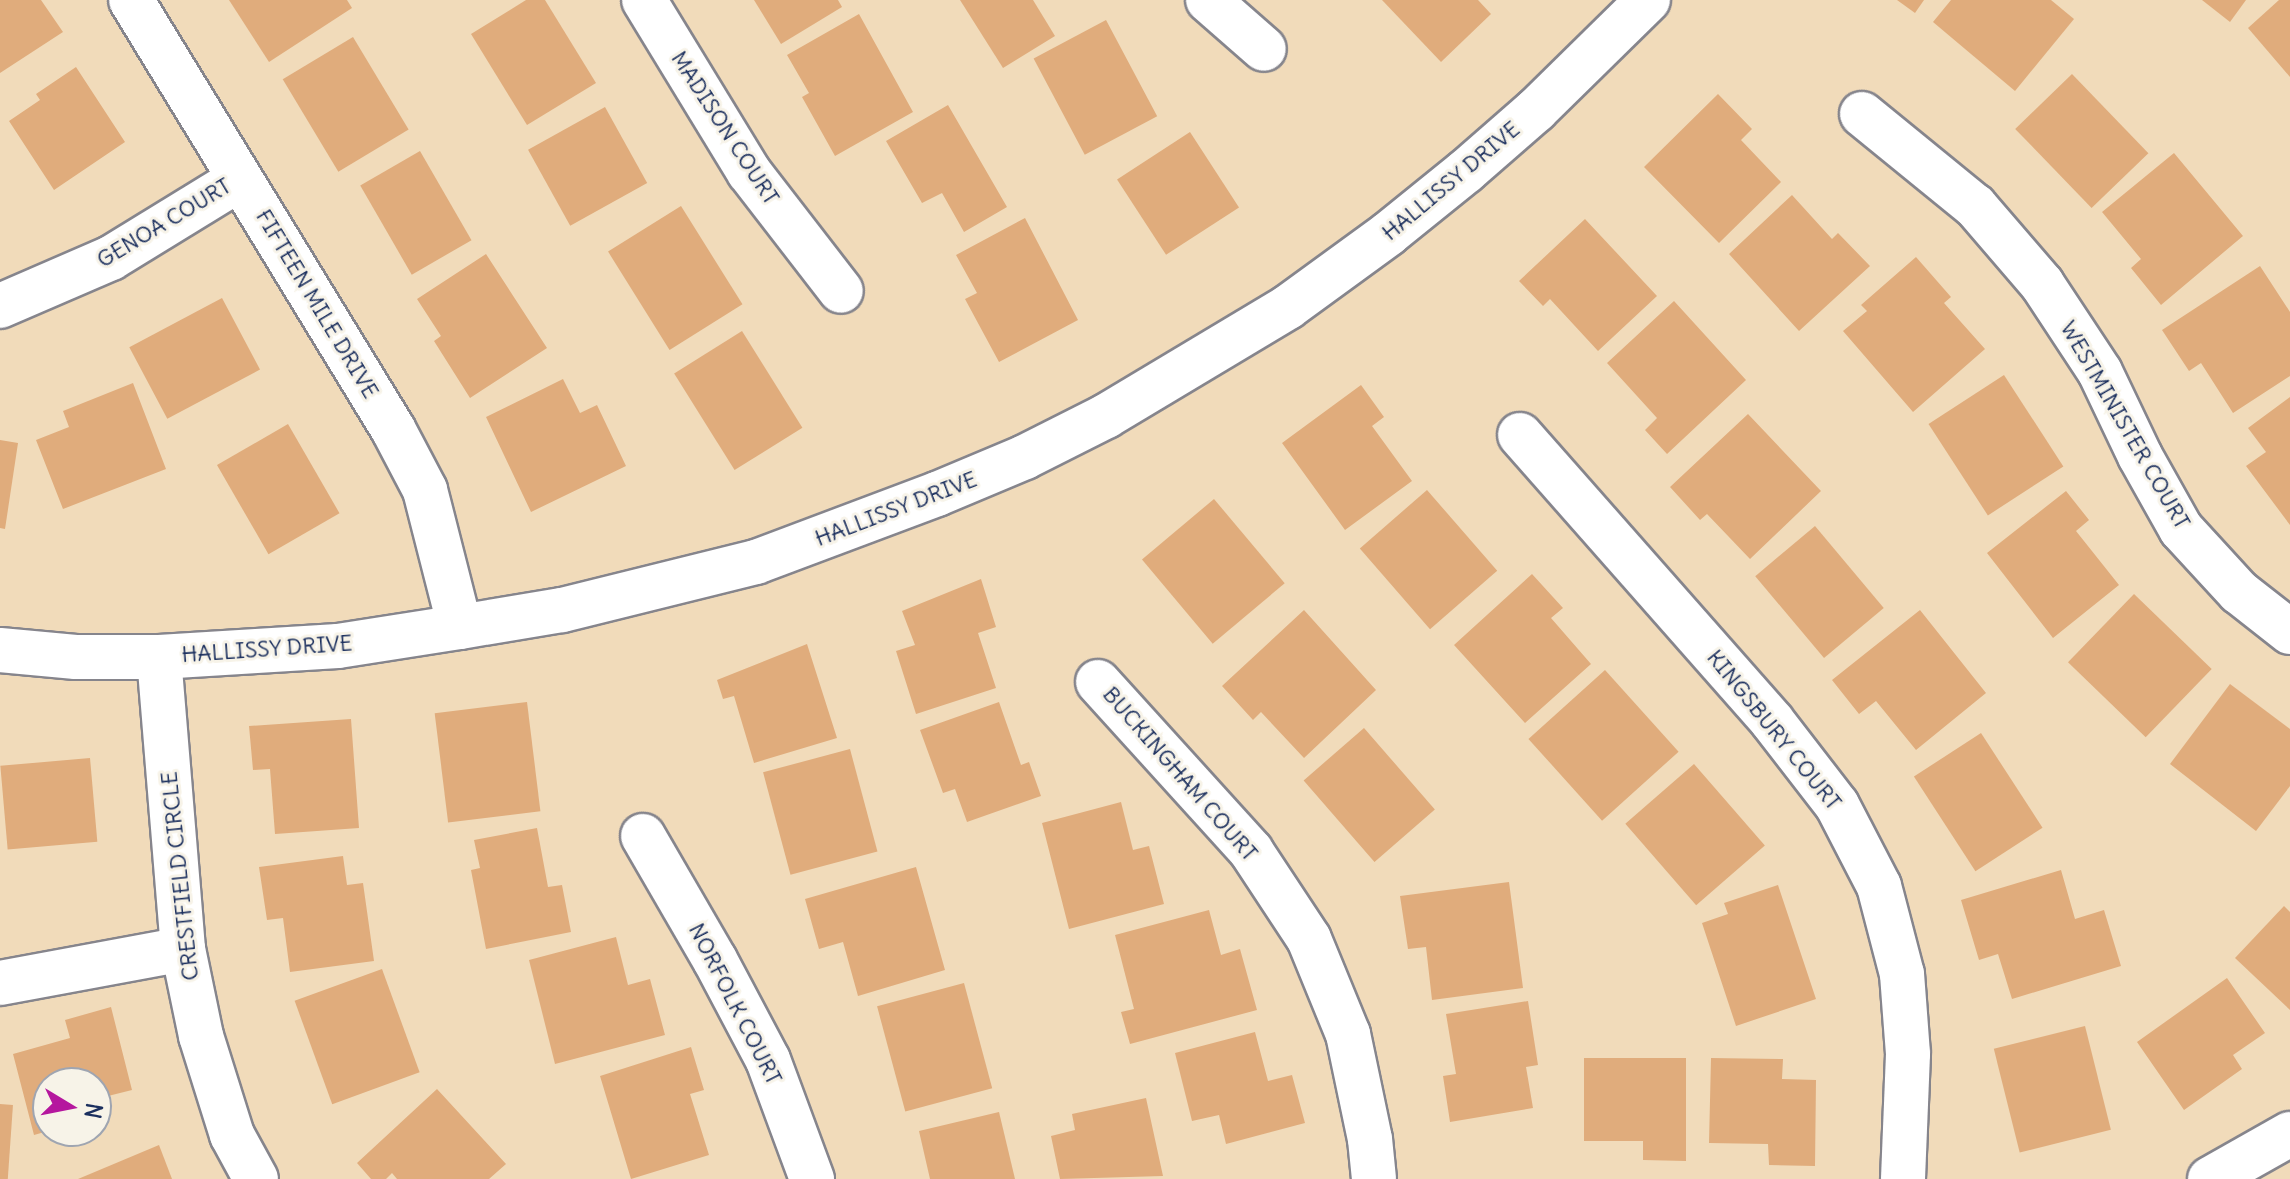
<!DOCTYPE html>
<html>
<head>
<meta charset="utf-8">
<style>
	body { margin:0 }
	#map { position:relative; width:2290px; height:1179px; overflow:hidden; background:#f1dbba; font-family:Delius,sans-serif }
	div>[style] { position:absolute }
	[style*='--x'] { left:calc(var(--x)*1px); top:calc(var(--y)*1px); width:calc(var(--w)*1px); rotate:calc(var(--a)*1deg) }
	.building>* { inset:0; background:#e0ac7c; transform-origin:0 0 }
	.roads { filter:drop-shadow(2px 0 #86858c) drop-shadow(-2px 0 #86858c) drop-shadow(0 2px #86858c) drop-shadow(0 -2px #86858c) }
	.street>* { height:44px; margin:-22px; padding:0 22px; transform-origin:22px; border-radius:22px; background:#fff }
	.secondary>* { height:44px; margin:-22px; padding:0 22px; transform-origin:22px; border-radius:22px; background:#fff }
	span { translate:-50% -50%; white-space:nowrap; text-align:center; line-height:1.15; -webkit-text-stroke:6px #f7f3e8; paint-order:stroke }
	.street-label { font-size:22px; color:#1b2f5e }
	.north { position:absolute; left:32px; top:1067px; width:80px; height:80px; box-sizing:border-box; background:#f7f3e8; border:2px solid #9fa5b1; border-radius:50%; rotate:100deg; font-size:22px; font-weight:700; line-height:32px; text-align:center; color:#1b2f5e }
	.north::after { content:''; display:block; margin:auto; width:28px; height:36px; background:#b5179e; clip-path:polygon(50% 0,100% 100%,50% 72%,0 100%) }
</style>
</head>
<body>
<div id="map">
	<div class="building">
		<div style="clip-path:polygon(0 0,41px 0,63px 32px,0 73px)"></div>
		<div style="clip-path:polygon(229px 0,347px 0,352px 8px,269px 62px)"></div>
		<div style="clip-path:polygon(526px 0,545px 0,596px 83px,527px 125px,471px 34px)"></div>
		<div style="clip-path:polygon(754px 0,838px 0,842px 7px,781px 44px)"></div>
		<div style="clip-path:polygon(960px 0,1033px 0,1055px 36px,1003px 68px)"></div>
		<div style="clip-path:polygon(1382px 0,1478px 0,1491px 14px,1441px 62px)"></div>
		<div style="clip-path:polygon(1897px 0,1924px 0,1915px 13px)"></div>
		<div style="clip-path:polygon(1951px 0,2051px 0,2074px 19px,2015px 91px,1933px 22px)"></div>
		<div style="clip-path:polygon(2202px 0,2246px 0,2230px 22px)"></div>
		<div style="clip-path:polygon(2279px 0,2290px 0,2290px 77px,2248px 28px)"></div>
		<div style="clip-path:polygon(859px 14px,913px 112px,835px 156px,802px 97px,809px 93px,787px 55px)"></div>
		<div style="left:1106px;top:20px;width:109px;height:82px;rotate:62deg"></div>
		<div style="left:353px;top:37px;width:108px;height:82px;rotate:59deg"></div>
		<div style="clip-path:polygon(76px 67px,125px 142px,54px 190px,9px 121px,40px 100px,36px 94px)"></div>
		<div style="left:2072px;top:74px;width:110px;height:79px;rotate:46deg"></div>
		<div style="clip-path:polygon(1718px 94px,1752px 129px,1741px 140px,1781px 182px,1719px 243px,1644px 167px)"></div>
		<div style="clip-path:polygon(948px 105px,1007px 207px,964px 232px,942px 193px,922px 203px,886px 141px)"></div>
		<div style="left:605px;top:107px;width:87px;height:88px;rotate:61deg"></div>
		<div style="left:1190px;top:132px;width:90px;height:87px;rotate:57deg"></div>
		<div style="left:420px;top:151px;width:103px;height:69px;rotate:60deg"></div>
		<div style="clip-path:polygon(2174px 153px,2243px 236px,2161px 305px,2131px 268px,2141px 259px,2102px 212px)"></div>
		<div style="clip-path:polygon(1792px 195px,1832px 239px,1838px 233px,1870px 266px,1799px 331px,1729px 254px)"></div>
		<div style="left:681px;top:206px;width:116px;height:86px;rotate:58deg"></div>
		<div style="clip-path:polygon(1025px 218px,1078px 320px,999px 362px,965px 299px,977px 293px,956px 255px)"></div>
		<div style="clip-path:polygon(1585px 219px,1657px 296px,1598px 351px,1550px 299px,1543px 306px,1519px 281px)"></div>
		<div style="clip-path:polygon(486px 254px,547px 348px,470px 398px,434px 341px,441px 336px,417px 299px)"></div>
		<div style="clip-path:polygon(1916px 257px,1951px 297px,1944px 303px,1985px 349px,1913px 412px,1843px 331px,1867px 311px,1861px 305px)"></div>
		<div style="clip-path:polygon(2260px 266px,2290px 312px,2290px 376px,2233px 413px,2201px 363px,2189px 371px,2162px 330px)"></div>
		<div style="left:222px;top:298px;width:81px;height:105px;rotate:62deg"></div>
		<div style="clip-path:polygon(1674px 301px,1746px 380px,1667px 454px,1645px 430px,1657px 418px,1607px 363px)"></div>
		<div style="left:742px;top:331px;width:114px;height:80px;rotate:58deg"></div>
		<div style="left:2004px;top:375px;width:109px;height:90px;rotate:57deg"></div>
		<div style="clip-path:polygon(563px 379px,580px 413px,597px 405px,626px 466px,531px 512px,486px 417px)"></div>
		<div style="clip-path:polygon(133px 383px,166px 469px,63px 509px,36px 440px,69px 427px,63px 411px)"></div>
		<div style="clip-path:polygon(1361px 385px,1384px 417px,1372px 426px,1412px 481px,1345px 530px,1282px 443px)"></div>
		<div style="clip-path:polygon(2290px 397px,2290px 525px,2246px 466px,2266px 452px,2248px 428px)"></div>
		<div style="clip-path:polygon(1748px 414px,1821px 491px,1750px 559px,1707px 514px,1700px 520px,1670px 487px)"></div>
		<div style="left:288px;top:424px;width:103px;height:82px;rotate:60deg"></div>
		<div style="clip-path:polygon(0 440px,18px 443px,5px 529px,0 528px)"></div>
		<div style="left:1427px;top:490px;width:107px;height:89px;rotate:49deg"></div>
		<div style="clip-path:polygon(2066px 491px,2089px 520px,2076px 531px,2119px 585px,2053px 638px,1987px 553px)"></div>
		<div style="left:1214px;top:499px;width:110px;height:94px;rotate:50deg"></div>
		<div style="left:1815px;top:526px;width:107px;height:78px;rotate:50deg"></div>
		<div style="clip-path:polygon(1532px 574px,1563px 608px,1551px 618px,1591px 664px,1525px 723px,1454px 645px)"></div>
		<div style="clip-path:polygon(981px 579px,996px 627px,978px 633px,996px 688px,916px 714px,896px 651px,915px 645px,902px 611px)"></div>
		<div style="left:2134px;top:594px;width:108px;height:95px;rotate:44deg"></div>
		<div style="clip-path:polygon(1304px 610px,1376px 690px,1304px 758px,1261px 712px,1253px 720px,1222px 686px)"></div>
		<div style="clip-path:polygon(1920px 610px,1986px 693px,1916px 750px,1876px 701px,1859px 714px,1832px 680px)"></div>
		<div style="clip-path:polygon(807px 644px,837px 738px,754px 763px,734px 696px,723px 699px,717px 680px)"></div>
		<div style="left:1605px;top:670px;width:110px;height:103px;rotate:48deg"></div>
		<div style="clip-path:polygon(2230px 684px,2290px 729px,2290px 786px,2256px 831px,2170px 764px)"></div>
		<div style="left:527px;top:702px;width:110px;height:93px;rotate:83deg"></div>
		<div style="clip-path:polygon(999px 702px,1021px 765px,1029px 762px,1041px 796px,967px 822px,955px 789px,943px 793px,920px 730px)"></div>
		<div style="clip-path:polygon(351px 719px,359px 828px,275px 834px,270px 769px,253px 770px,249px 726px)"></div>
		<div style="left:1364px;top:728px;width:108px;height:80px;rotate:49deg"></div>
		<div style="left:1981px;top:733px;width:113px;height:80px;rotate:57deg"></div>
		<div style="left:850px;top:749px;width:106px;height:90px;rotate:75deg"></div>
		<div style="left:90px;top:758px;width:84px;height:90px;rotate:85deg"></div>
		<div style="left:1694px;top:764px;width:108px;height:91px;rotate:49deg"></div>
		<div style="clip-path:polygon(1121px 802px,1133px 850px,1149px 846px,1164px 904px,1069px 929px,1042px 823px)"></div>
		<div style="clip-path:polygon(537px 828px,548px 887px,562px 885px,571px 932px,486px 949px,471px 870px,480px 868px,474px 840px)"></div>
		<div style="clip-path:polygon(343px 856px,347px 885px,363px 883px,374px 961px,290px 972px,283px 918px,267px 920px,259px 867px)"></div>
		<div style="clip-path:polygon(916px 867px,945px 970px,858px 996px,843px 942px,819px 949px,805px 899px)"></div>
		<div style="clip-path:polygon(2061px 870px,2075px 919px,2104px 910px,2121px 966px,2012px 999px,1998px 954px,1979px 960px,1961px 900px)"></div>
		<div style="clip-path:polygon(1509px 882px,1523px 988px,1432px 1000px,1426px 947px,1408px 949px,1400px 896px)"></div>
		<div style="clip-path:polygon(1778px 885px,1816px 999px,1736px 1026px,1702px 923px,1728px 914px,1724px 903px)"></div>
		<div style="clip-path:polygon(2284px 906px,2290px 912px,2290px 1010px,2235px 958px)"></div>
		<div style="clip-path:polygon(1209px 910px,1221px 955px,1240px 949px,1257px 1010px,1130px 1044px,1121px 1012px,1134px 1009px,1115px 935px)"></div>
		<div style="clip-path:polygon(616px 937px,628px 985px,650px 979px,665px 1035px,555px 1064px,529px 960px)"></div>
		<div style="left:382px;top:969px;width:110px;height:93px;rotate:70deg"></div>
		<div style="clip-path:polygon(2227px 978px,2265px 1033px,2233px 1055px,2242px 1069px,2184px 1110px,2137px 1042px)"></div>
		<div style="left:964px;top:983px;width:109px;height:90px;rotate:75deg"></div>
		<div style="clip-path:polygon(1528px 1001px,1538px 1065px,1526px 1067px,1533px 1108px,1450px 1122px,1443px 1076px,1456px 1074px,1446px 1014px)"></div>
		<div style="clip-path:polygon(111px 1007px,132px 1090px,96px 1099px,96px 1083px,48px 1083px,48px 1131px,34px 1135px,13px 1054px,70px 1038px,65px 1020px)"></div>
		<div style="left:2085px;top:1026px;width:107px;height:94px;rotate:76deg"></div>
		<div style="clip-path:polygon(1255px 1032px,1268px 1081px,1292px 1075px,1305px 1123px,1226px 1144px,1219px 1115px,1192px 1121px,1175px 1053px)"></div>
		<div style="clip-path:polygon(691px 1047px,704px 1090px,690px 1094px,709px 1155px,631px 1179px,600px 1076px)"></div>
		<div style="clip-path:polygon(1584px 1058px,1686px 1058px,1686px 1161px,1643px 1160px,1643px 1141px,1584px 1141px)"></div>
		<div style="clip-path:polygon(1711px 1058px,1783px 1059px,1782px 1079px,1816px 1080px,1815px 1166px,1769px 1165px,1768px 1144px,1709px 1143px)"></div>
		<div style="clip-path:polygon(437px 1089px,506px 1164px,489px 1179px,397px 1179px,392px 1173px,386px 1179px,371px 1179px,357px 1163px)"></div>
		<div style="clip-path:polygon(1146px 1098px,1163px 1176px,1060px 1179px,1051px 1136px,1075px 1130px,1072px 1114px)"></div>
		<div style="left:0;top:1104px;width:13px;height:75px;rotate:4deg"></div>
		<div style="clip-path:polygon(999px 1112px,1015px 1179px,930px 1179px,919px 1131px)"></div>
		<div style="clip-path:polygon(159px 1145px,172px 1179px,78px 1179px)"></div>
	</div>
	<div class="roads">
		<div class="street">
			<div style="--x:131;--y:0;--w:503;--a:58.59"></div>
			<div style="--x:393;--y:429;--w:69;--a:62.3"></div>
			<div style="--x:425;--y:490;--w:141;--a:75.7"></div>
			<div style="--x:644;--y:0;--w:202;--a:58.6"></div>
			<div style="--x:749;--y:172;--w:150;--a:52.3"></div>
			<div style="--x:1208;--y:0;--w:74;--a:41.2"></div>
			<div style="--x:1862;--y:114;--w:146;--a:39.2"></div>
			<div style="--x:1975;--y:206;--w:103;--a:49.3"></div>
			<div style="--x:2042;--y:284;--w:105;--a:56.6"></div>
			<div style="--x:2100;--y:372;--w:93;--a:64.5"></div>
			<div style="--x:2140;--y:456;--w:84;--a:60.7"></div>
			<div style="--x:2181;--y:529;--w:86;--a:47.4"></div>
			<div style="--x:2239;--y:592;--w:65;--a:38.1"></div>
			<div style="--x:0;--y:306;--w:121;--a:-23.4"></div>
			<div style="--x:111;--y:258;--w:151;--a:-31.5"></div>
			<div style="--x:1520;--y:435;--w:381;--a:48.6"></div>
			<div style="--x:1772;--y:721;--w:106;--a:52.3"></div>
			<div style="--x:1837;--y:805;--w:91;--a:62.6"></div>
			<div style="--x:1879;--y:886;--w:91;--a:75.4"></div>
			<div style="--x:1902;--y:974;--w:80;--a:85.7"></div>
			<div style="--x:1908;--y:1054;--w:125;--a:92.3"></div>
			<div style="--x:159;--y:657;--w:293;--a:85.3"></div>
			<div style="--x:183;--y:949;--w:89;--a:78.3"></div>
			<div style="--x:201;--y:1036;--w:104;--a:72.6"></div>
			<div style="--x:232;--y:1135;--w:50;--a:61.4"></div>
			<div style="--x:1098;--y:682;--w:228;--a:47.8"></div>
			<div style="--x:1251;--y:851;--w:105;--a:56.6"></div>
			<div style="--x:1309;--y:939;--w:103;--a:67.7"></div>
			<div style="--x:1348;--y:1034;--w:107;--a:78.2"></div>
			<div style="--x:1370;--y:1139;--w:40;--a:84.3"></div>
			<div style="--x:643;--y:836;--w:143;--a:59.9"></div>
			<div style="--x:715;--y:960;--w:113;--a:62.1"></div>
			<div style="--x:768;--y:1060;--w:127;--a:69.7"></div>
			<div style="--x:0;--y:983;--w:186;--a:-10.5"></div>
			<div style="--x:2210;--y:1179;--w:92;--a:-29.4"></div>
		</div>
		<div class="secondary">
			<div style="--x:0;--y:650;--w:76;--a:5.3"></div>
			<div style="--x:76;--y:657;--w:83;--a:0"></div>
			<div style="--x:159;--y:657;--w:179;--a:-3.5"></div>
			<div style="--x:338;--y:646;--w:123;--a:-8.9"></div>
			<div style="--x:460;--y:627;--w:103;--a:-9.5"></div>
			<div style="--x:562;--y:610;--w:200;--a:-13.9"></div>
			<div style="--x:756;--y:562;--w:193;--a:-20.6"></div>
			<div style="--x:937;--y:494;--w:95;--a:-22.8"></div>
			<div style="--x:1025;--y:457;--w:91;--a:-26.8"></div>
			<div style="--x:1106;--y:416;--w:212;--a:-30.9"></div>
			<div style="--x:1288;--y:307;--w:124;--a:-36.1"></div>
			<div style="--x:1388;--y:234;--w:100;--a:-38.9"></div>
			<div style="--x:1466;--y:171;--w:93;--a:-41.1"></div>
			<div style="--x:1536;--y:110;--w:157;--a:-44.5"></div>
		</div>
	</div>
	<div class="street-label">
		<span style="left:725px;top:128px;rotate:57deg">MADISON COURT</span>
		<span style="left:1451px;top:181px;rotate:-40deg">HALLISSY DRIVE</span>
		<span style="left:164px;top:223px;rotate:-31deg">GENOA COURT</span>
		<span style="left:317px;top:304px;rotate:59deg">FIFTEEN MILE DRIVE</span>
		<span style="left:2125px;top:425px;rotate:60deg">WESTMINISTER COURT</span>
		<span style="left:896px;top:509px;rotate:-21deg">HALLISSY DRIVE</span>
		<span style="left:267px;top:649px;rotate:-4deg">HALLISSY DRIVE</span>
		<span style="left:1774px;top:730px;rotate:51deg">KINGSBURY COURT</span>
		<span style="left:1180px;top:774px;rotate:49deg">BUCKINGHAM COURT</span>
		<span style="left:180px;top:876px;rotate:-96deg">CRESTFIELD CIRCLE</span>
		<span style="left:735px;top:1004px;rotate:63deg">NORFOLK COURT</span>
	</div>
	<div class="north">N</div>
</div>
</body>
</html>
